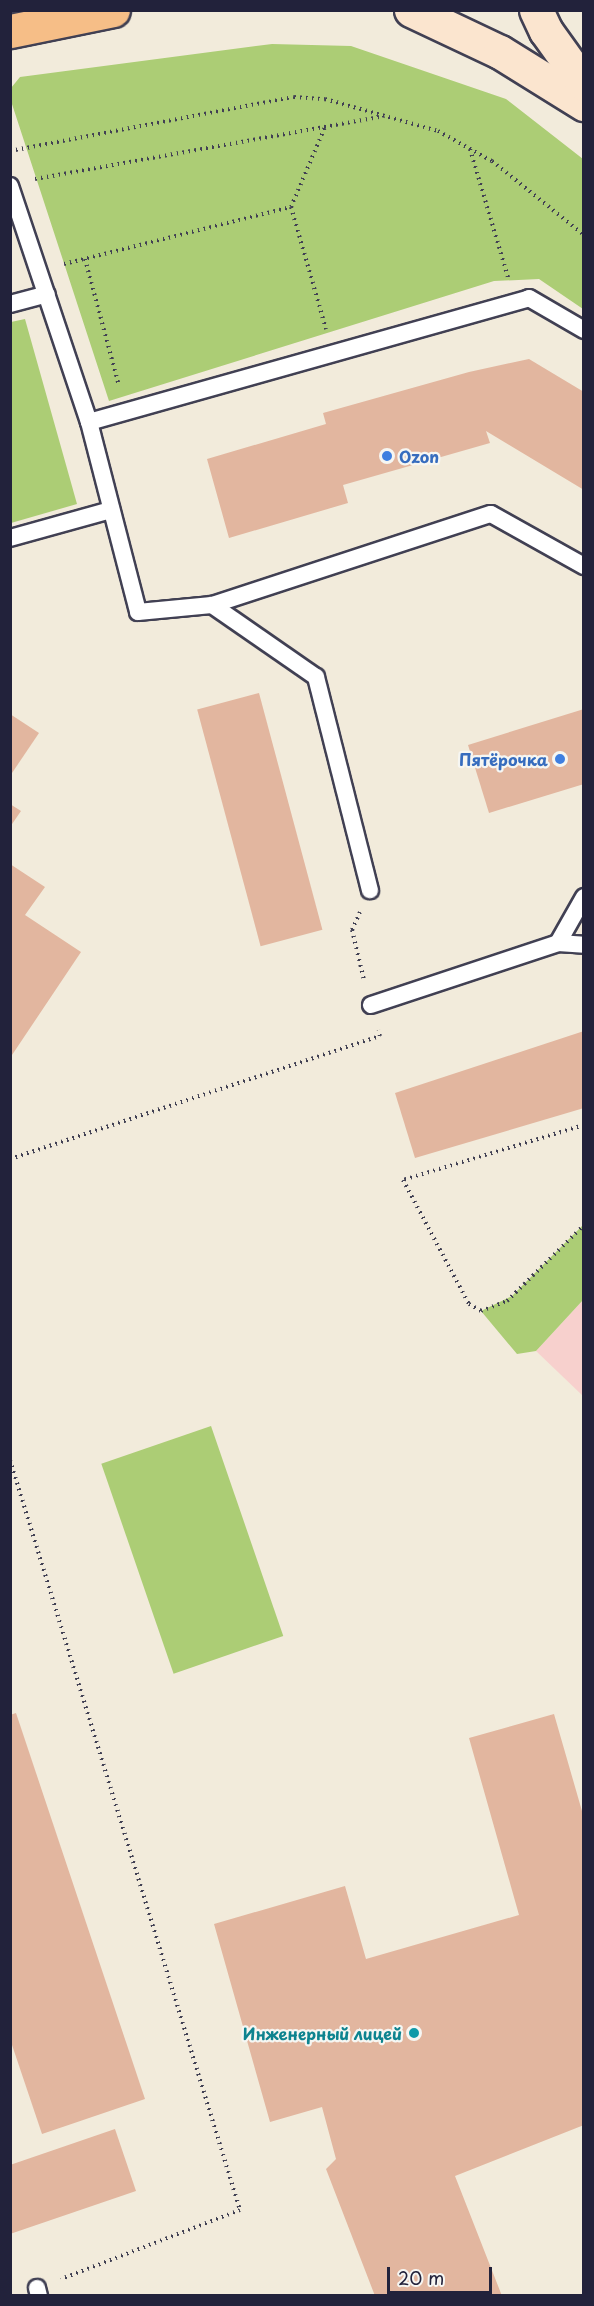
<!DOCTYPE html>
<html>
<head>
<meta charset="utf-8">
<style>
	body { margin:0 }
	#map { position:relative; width:594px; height:2306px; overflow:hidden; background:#f2ebdb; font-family:"Playpen Sans",sans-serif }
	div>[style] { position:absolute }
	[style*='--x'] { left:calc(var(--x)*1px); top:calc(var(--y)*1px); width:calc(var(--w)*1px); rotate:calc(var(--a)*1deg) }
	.built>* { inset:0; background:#f7d0cd }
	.green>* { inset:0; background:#accd75; transform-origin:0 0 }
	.building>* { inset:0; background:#e2b69f; transform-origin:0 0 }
	.path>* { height:4px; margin-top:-2px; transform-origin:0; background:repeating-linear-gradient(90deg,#414053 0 1.5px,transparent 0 6px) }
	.roads { filter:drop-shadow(2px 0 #414053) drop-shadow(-2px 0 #414053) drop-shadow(0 2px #414053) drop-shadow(0 -2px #414053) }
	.lane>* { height:16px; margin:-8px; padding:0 8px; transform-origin:8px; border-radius:8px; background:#fff }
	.secondary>* { height:33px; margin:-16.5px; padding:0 16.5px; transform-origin:16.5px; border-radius:16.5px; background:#fbe5cf }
	.primary>* { height:33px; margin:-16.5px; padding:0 16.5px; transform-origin:16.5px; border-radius:16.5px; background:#f6be87 }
	.dots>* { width:16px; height:16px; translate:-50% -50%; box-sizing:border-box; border:3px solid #f6f6f2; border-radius:50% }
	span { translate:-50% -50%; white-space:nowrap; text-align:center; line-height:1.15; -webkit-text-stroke:4.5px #f6f6f2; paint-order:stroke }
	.shop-label { font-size:16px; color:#366cbe; font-weight:700 }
	.left { translate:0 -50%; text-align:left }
	.right { translate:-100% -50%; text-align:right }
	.culture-label { font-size:16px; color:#0d838f; font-weight:700 }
	.frame { position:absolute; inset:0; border:12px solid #22223b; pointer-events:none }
	.scale { position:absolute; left:387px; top:2267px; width:105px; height:27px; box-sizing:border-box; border:3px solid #22223b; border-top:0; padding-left:8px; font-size:18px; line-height:21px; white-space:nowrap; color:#22223b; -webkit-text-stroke:4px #f6f6f2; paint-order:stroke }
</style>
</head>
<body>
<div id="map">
	<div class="built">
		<div style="clip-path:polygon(583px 1300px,583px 1396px,536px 1351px)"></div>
	</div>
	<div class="green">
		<div style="clip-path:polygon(272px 44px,351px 46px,506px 99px,583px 159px,583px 309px,539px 279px,494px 281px,109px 401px,11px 101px,11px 88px,20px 77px)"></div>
		<div style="clip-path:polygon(25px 319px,77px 504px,11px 523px,11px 322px)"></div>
		<div style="clip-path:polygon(583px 1225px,583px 1300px,536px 1351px,517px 1354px,481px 1311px,512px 1296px)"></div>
		<div style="left:211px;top:1426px;width:222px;height:116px;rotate:71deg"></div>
	</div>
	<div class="building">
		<div style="clip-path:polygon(529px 359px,584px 392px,584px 490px,486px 431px,490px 443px,343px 485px,348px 503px,229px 538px,207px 459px,326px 424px,323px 413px,469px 372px)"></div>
		<div style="left:259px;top:693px;width:245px;height:64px;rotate:75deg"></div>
		<div style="clip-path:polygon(584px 709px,584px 784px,489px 813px,468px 745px)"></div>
		<div style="clip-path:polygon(10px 714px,39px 733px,10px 776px)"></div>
		<div style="clip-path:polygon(10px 804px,21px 811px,10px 827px)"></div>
		<div style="clip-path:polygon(10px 864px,45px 887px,25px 915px,81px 952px,10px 1058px)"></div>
		<div style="clip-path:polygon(584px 1031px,584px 1108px,415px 1158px,395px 1093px)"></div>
		<div style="clip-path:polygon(16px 1713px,145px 2099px,42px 2134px,10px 2039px,10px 1715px)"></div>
		<div style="clip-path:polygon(554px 1714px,584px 1818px,584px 2125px,455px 2176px,502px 2296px,375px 2296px,326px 2169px,336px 2159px,322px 2107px,270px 2122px,214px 1924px,345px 1886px,366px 1959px,519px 1915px,469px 1738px)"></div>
		<div style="clip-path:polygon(115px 2129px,136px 2191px,10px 2234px,10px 2165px)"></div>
	</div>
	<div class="path">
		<div style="--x:470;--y:149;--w:134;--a:73.5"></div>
		<div style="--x:10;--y:151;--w:289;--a:-10.8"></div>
		<div style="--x:294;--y:97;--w:31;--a:4"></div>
		<div style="--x:325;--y:99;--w:117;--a:15.8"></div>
		<div style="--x:438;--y:131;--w:62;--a:29.1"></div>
		<div style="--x:492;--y:161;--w:118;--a:38.8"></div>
		<div style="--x:35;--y:179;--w:355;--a:-10.2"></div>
		<div style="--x:291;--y:207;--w:87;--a:-67"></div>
		<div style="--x:85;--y:259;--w:131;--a:75"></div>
		<div style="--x:64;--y:264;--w:234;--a:-14.1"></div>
		<div style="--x:291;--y:207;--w:127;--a:74"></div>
		<div style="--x:360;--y:912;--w:20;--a:114"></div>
		<div style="--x:352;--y:930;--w:51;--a:76.5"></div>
		<div style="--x:584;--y:1125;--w:189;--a:163.1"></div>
		<div style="--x:403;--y:1180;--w:140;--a:62"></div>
		<div style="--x:469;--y:1304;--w:14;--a:30"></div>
		<div style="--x:481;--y:1311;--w:28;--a:-21"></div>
		<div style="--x:507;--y:1301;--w:108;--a:-44.6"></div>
		<div style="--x:10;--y:1159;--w:390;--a:-18.4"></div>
		<div style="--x:380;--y:1036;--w:6;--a:-108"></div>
		<div style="--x:10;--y:1460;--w:784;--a:72.95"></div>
		<div style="--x:240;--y:2210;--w:192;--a:158.9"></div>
	</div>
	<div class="roads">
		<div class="lane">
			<div style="--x:10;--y:186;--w:249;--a:71.5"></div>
			<div style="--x:89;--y:422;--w:196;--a:75.5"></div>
			<div style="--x:138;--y:612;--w:74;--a:-5.4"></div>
			<div style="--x:212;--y:605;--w:293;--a:-18.1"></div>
			<div style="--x:491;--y:514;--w:107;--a:29.2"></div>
			<div style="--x:10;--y:304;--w:38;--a:-15"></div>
			<div style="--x:89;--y:422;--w:457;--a:-15.7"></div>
			<div style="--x:529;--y:298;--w:64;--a:30.2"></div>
			<div style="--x:10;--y:538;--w:105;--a:-15.5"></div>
			<div style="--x:212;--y:605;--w:126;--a:34.7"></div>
			<div style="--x:316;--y:677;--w:220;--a:75.8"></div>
			<div style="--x:558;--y:943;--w:53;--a:-60.5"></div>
			<div style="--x:371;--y:1005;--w:197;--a:-18.3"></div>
			<div style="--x:558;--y:943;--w:26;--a:4"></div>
			<div style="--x:37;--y:2288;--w:8;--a:76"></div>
		</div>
		<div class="secondary">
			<div style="--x:411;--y:10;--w:98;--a:25.3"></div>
			<div style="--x:500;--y:52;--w:99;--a:31.8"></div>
			<div style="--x:536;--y:10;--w:23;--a:65"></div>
			<div style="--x:546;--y:31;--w:65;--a:54.4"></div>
		</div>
		<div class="primary">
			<div style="--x:10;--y:31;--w:105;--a:-11.5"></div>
		</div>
	</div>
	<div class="dots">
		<div style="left:387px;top:456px;background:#3f7fe0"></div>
		<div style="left:560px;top:759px;background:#3f7fe0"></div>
		<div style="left:414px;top:2033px;background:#0f9aa8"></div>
	</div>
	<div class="shop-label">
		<span class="left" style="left:399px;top:456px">Ozon</span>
		<span class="right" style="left:548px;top:759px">Пятёрочка</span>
	</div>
	<div class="culture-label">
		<span class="right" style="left:402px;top:2033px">Инженерный лицей</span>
	</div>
	<div class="frame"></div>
	<div class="scale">20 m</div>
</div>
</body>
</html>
